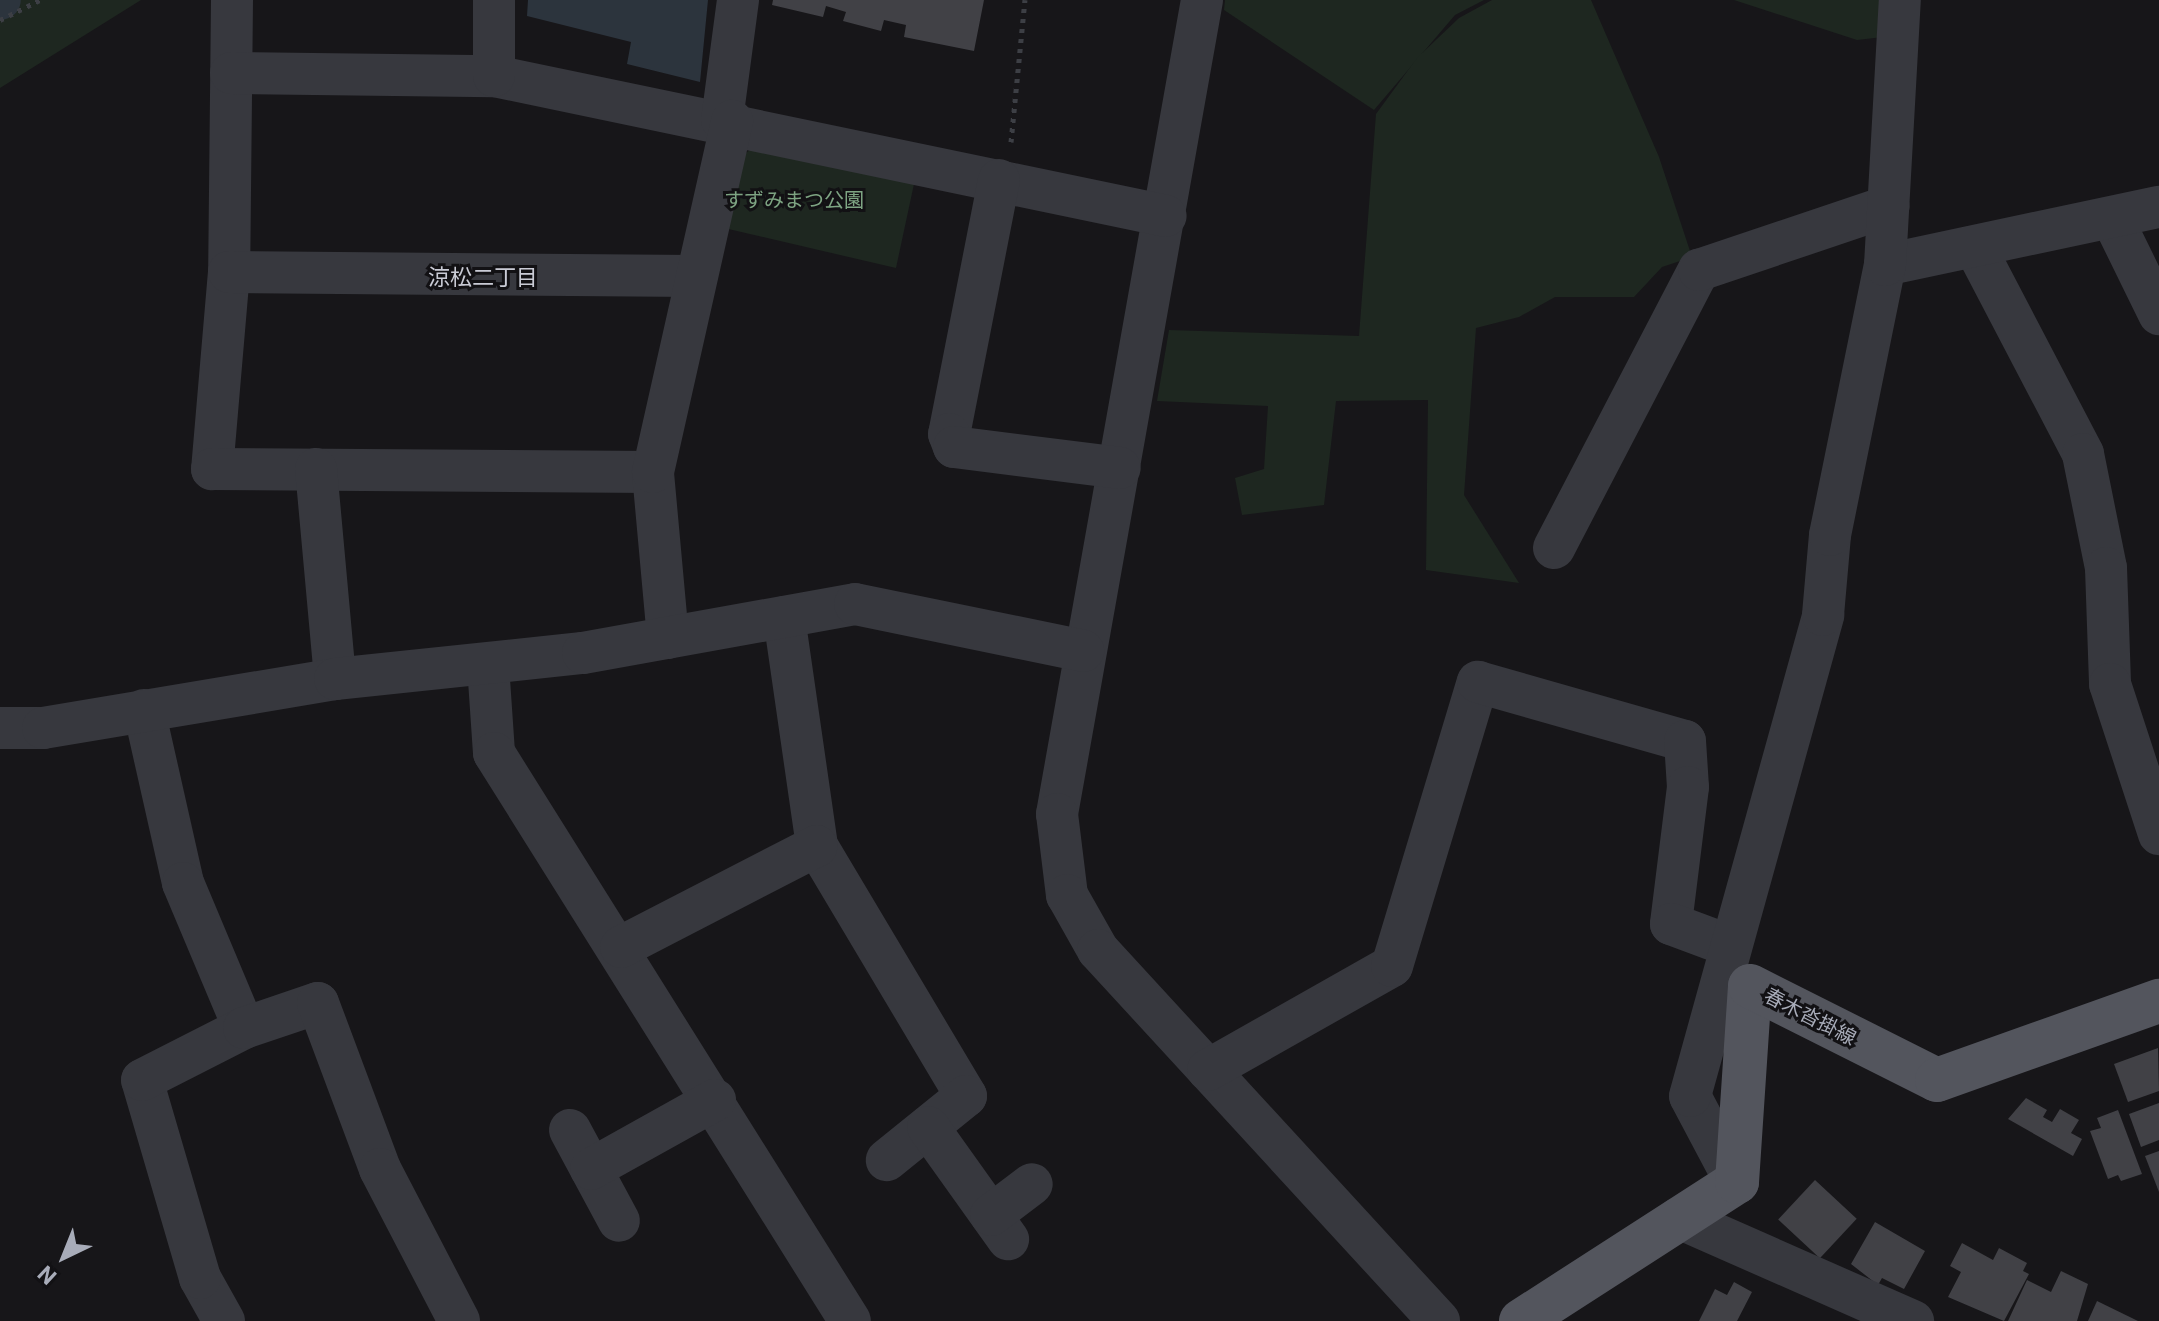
<!DOCTYPE html>
<html>
<head>
<meta charset="utf-8">
<style>
	body { margin:0 }
	#map { position:relative; width:2159px; height:1321px; overflow:hidden; background:#171619; font-family:Roboto,"Noto Sans JP",sans-serif }
	div>[style] { position:absolute }
	[style*='--x'] { left:calc(var(--x)*1px); top:calc(var(--y)*1px); width:calc(var(--w)*1px); rotate:calc(var(--a)*1deg) }
	.green>* { inset:0; background:#1e2720 }
	.water>* { inset:0; background:#2c343d }
	.canal>* { height:38px; margin:-19px; padding:0 19px; transform-origin:19px; border-radius:19px; background:#2c343d }
	.building>* { inset:0; background:#414146; transform-origin:0 0 }
	.path>* { height:5px; margin-top:-2.5px; transform-origin:0; background:repeating-linear-gradient(90deg,#3d3f45 0 4px,transparent 0 10px) }
	.minor>* { height:42px; margin:-21px; padding:0 21px; transform-origin:21px; border-radius:21px; background:#37383e }
	.major>* { height:44px; margin:-22px; padding:0 22px; transform-origin:22px; border-radius:22px; background:#53555d }
	span { translate:-50% -50%; white-space:nowrap; text-align:center; line-height:1.15; -webkit-text-stroke:6px #121114; paint-order:stroke }
	.park-label { font-size:20px; color:#7ea583 }
	.street-label { font-size:20px; color:#a8acb9 }
	.neighbourhood-label { font-size:22px; color:#c9cbd5 }
	.north { position:absolute; left:24px; top:1217px; width:80px; height:80px; -webkit-text-stroke:6px #121114; paint-order:stroke; rotate:223deg; font-size:22px; font-weight:700; line-height:32px; text-align:center; color:#a8acb9 }
	.north::after { content:''; display:block; margin:auto; width:28px; height:36px; background:#a8acb9; clip-path:polygon(50% 0,100% 100%,50% 72%,0 100%) }
</style>
</head>
<body>
<div id="map">
	<div class="green">
		<div style="clip-path:polygon(0 0,141px 0,0 88px)"></div>
		<div style="clip-path:polygon(1225px 0,1484px 0,1455px 15px,1374px 110px,1224px 10px)"></div>
		<div style="clip-path:polygon(1492px 0,1591px 0,1659px 157px,1692px 257px,1662px 267px,1634px 297px,1555px 297px,1519px 317px,1476px 328px,1464px 495px,1519px 583px,1426px 570px,1428px 400px,1336px 401px,1324px 505px,1242px 515px,1235px 478px,1264px 469px,1268px 406px,1157px 401px,1169px 330px,1359px 336px,1376px 114px,1417px 58px,1459px 18px)"></div>
		<div style="clip-path:polygon(1734px 0,1885px 0,1883px 37px,1857px 40px)"></div>
		<div style="clip-path:polygon(755px 146px,914px 184px,896px 268px,724px 228px,738px 159px)"></div>
	</div>
	<div class="water">
		<div style="clip-path:polygon(528px 0,708px 0,700px 82px,627px 64px,631px 42px,527px 16px)"></div>
	</div>
	<div class="canal">
		<div style="--x:0;--y:1;--w:2;--a:-27"></div>
	</div>
	<div class="building">
		<div style="clip-path:polygon(773px 0,984px 0,974px 51px,904px 37px,906px 25px,884px 20px,881px 31px,843px 21px,846px 12px,826px 6px,823px 17px,772px 5px)"></div>
		<div style="clip-path:polygon(2158px 1048px,2159px 1091px,2128px 1102px,2114px 1064px)"></div>
		<div style="clip-path:polygon(2026px 1098px,2047px 1110px,2043px 1117px,2052px 1122px,2060px 1109px,2079px 1120px,2071px 1133px,2082px 1139px,2073px 1156px,2008px 1119px)"></div>
		<div style="clip-path:polygon(2159px 1103px,2159px 1140px,2141px 1147px,2129px 1114px)"></div>
		<div style="clip-path:polygon(2118px 1110px,2142px 1174px,2121px 1181px,2118px 1175px,2108px 1179px,2090px 1131px,2101px 1128px,2097px 1118px)"></div>
		<div style="clip-path:polygon(2159px 1151px,2159px 1192px,2145px 1156px)"></div>
		<div style="left:1815px;top:1180px;width:57px;height:54px;rotate:43deg"></div>
		<div style="clip-path:polygon(1875px 1222px,1925px 1251px,1904px 1289px,1882px 1278px,1878px 1285px,1851px 1264px)"></div>
		<div style="clip-path:polygon(1962px 1243px,1993px 1260px,1999px 1248px,2027px 1263px,2023px 1271px,2029px 1274px,2004px 1321px,1948px 1297px,1961px 1272px,1950px 1266px)"></div>
		<div style="clip-path:polygon(2061px 1271px,2088px 1284px,2077px 1321px,2008px 1321px,2027px 1280px,2051px 1292px)"></div>
		<div style="clip-path:polygon(1734px 1282px,1752px 1292px,1737px 1321px,1699px 1321px,1715px 1289px,1727px 1295px)"></div>
		<div style="clip-path:polygon(2097px 1301px,2138px 1321px,2088px 1321px)"></div>
	</div>
	<div class="path">
		<div style="--x:0;--y:20;--w:45;--a:-26.6"></div>
		<div style="--x:1011;--y:142;--w:143;--a:-84.4"></div>
	</div>
	<div class="minor">
		<div style="--x:232;--y:0;--w:272;--a:90.6"></div>
		<div style="--x:229;--y:272;--w:198;--a:94.9"></div>
		<div style="--x:212;--y:469;--w:441;--a:0.4"></div>
		<div style="--x:1202;--y:0;--w:827;--a:100.1"></div>
		<div style="--x:1057;--y:814;--w:82;--a:83"></div>
		<div style="--x:1067;--y:895;--w:63;--a:60.6"></div>
		<div style="--x:1098;--y:950;--w:504;--a:47.41"></div>
		<div style="--x:231;--y:73;--w:263;--a:0.7"></div>
		<div style="--x:494;--y:76;--w:686;--a:11.77"></div>
		<div style="--x:494;--y:76;--w:76;--a:-90"></div>
		<div style="--x:722;--y:120;--w:121;--a:-82.4"></div>
		<div style="--x:999;--y:180;--w:259;--a:101.1"></div>
		<div style="--x:949;--y:434;--w:14;--a:69"></div>
		<div style="--x:954;--y:447;--w:167;--a:7.2"></div>
		<div style="--x:2113;--y:220;--w:105;--a:63.9"></div>
		<div style="--x:1975;--y:247;--w:233;--a:62.4"></div>
		<div style="--x:2083;--y:454;--w:116;--a:78.6"></div>
		<div style="--x:2106;--y:568;--w:116;--a:88"></div>
		<div style="--x:2110;--y:684;--w:158;--a:71.9"></div>
		<div style="--x:1885;--y:265;--w:280;--a:-12"></div>
		<div style="--x:229;--y:272;--w:466;--a:0.5"></div>
		<div style="--x:316;--y:469;--w:211;--a:84.8"></div>
		<div style="--x:1554;--y:548;--w:314;--a:-62.5"></div>
		<div style="--x:1699;--y:270;--w:200;--a:-18.6"></div>
		<div style="--x:784;--y:617;--w:231;--a:81.8"></div>
		<div style="--x:817;--y:846;--w:291;--a:59.2"></div>
		<div style="--x:966;--y:1096;--w:102;--a:141"></div>
		<div style="--x:668;--y:638;--w:167;--a:-95.2"></div>
		<div style="--x:653;--y:472;--w:360;--a:-77.3"></div>
		<div style="--x:488;--y:665;--w:88;--a:86.1"></div>
		<div style="--x:494;--y:753;--w:670;--a:57.92"></div>
		<div style="--x:144;--y:710;--w:177;--a:77.3"></div>
		<div style="--x:183;--y:883;--w:157;--a:67.2"></div>
		<div style="--x:0;--y:728;--w:43;--a:0"></div>
		<div style="--x:43;--y:728;--w:296;--a:-9.5"></div>
		<div style="--x:335;--y:679;--w:249;--a:-6"></div>
		<div style="--x:583;--y:653;--w:276;--a:-10.2"></div>
		<div style="--x:855;--y:604;--w:233;--a:11.6"></div>
		<div style="--x:621;--y:947;--w:220;--a:-27.3"></div>
		<div style="--x:1208;--y:1070;--w:211;--a:-29.5"></div>
		<div style="--x:1392;--y:966;--w:297;--a:-73.2"></div>
		<div style="--x:1478;--y:682;--w:215;--a:15.9"></div>
		<div style="--x:1685;--y:741;--w:46;--a:86.3"></div>
		<div style="--x:1688;--y:787;--w:138;--a:97.1"></div>
		<div style="--x:1671;--y:924;--w:63;--a:20.4"></div>
		<div style="--x:928;--y:1127;--w:138;--a:54.5"></div>
		<div style="--x:570;--y:1130;--w:103;--a:61.7"></div>
		<div style="--x:591;--y:1169;--w:142;--a:-29.1"></div>
		<div style="--x:1736;--y:1183;--w:98;--a:-117.9"></div>
		<div style="--x:1690;--y:1096;--w:499;--a:-74.5"></div>
		<div style="--x:1823;--y:615;--w:80;--a:-85"></div>
		<div style="--x:1830;--y:535;--w:276;--a:-78.5"></div>
		<div style="--x:1885;--y:265;--w:265;--a:-86.8"></div>
		<div style="--x:991;--y:1215;--w:51;--a:-37.1"></div>
		<div style="--x:1679;--y:1218;--w:256;--a:23.8"></div>
		<div style="--x:224;--y:1321;--w:49;--a:-119.2"></div>
		<div style="--x:200;--y:1278;--w:206;--a:-106.3"></div>
		<div style="--x:142;--y:1080;--w:114;--a:-27"></div>
		<div style="--x:244;--y:1028;--w:78;--a:-18.7"></div>
		<div style="--x:318;--y:1003;--w:177;--a:69.5"></div>
		<div style="--x:380;--y:1169;--w:171;--a:62.5"></div>
	</div>
	<div class="major">
		<div style="--x:1521;--y:1321;--w:257;--a:-32.8"></div>
		<div style="--x:1737;--y:1182;--w:196;--a:-86.2"></div>
		<div style="--x:1750;--y:986;--w:209;--a:26.7"></div>
		<div style="--x:1937;--y:1080;--w:236;--a:-19.6"></div>
	</div>
	<div class="park-label">
		<span style="left:794px;top:200px">すずみまつ公園</span>
	</div>
	<div class="street-label">
		<span style="left:1810px;top:1017px;rotate:27deg">春木沓掛線</span>
	</div>
	<div class="neighbourhood-label">
		<span style="left:483px;top:278px">涼松二丁目</span>
	</div>
	<div class="north">N</div>
</div>
</body>
</html>
